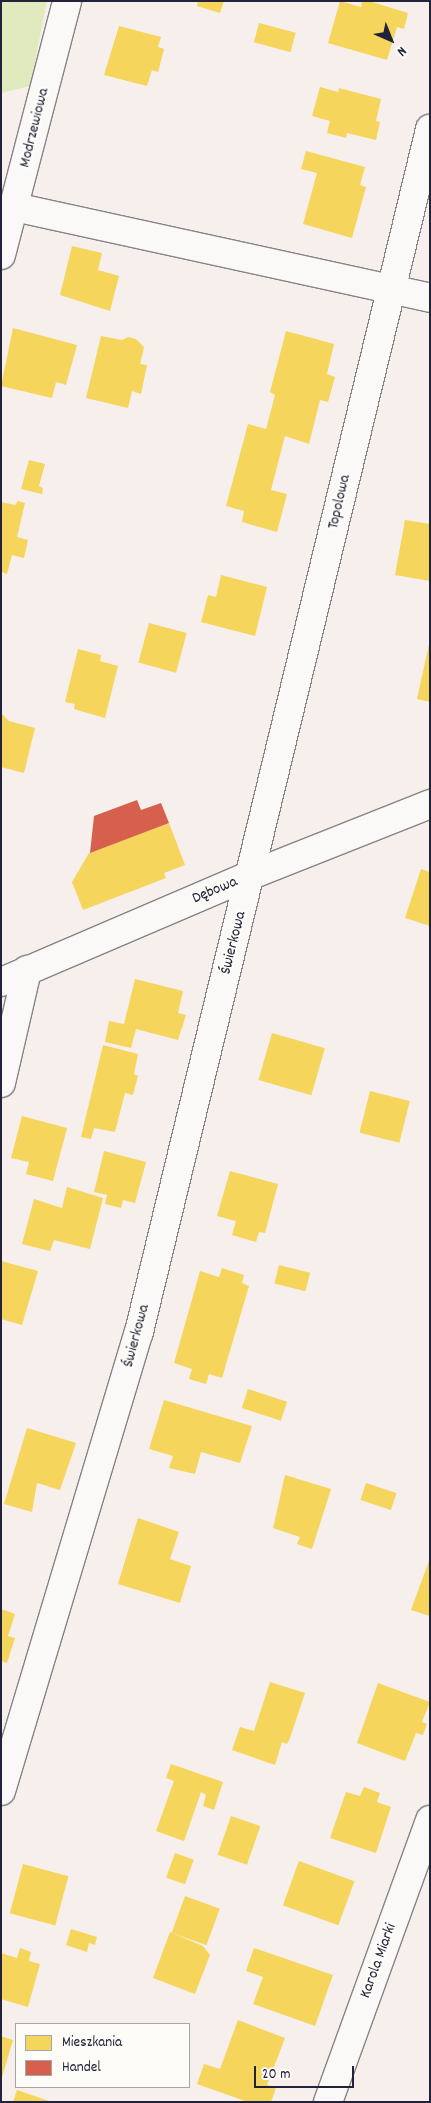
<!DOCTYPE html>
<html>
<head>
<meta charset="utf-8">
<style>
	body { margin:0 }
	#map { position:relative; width:431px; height:2103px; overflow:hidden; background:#f6efeb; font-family:Dekko,sans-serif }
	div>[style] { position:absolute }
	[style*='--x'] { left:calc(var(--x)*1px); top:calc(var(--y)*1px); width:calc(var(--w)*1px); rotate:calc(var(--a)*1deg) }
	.green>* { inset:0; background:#e1eabe }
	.homes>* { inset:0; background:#f6d55c; transform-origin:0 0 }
	.shops>* { inset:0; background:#d6604d }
	.roads { filter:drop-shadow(1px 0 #868386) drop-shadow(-1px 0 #868386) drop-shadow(0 1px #868386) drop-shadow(0 -1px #868386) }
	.street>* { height:28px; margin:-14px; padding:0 14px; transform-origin:14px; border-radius:14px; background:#faf9f7 }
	span { translate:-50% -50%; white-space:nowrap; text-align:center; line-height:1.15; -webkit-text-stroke:5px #fdfcf7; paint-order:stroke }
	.street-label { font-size:16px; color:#22223b }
	.frame { position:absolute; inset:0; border:2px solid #22223b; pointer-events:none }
	.legend { position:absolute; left:15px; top:2023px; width:175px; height:65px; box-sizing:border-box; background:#fdfcf7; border:1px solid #a5a5ac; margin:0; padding:6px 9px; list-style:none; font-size:15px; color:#22223b }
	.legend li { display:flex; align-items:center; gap:10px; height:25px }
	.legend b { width:25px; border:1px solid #a5a5ac }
	.north { position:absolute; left:366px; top:15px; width:50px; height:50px; -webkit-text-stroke:4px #fdfcf7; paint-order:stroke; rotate:136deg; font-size:14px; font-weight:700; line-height:20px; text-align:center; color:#22223b }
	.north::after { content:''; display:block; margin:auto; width:18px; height:22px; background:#22223b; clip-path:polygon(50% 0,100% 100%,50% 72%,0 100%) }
	.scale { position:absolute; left:254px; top:2066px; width:100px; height:22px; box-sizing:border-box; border:2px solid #22223b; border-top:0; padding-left:6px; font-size:15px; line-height:18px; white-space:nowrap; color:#22223b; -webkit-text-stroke:4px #fdfcf7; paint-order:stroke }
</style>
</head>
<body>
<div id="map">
	<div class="green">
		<div style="clip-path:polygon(1px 1px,47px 1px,30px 86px,1px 93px)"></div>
	</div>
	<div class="homes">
		<div style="clip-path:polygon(198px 1px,224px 1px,220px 13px,197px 6px)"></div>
		<div style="clip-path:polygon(340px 1px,361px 7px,362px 1px,369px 1px,408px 13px,404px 29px,397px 27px,387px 60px,328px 43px)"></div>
		<div style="left:259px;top:23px;width:38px;height:20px;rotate:15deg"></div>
		<div style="clip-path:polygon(119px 26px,161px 37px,158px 47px,164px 49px,158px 72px,152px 70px,147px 86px,104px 75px)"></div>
		<div style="clip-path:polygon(320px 87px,338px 92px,339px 88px,381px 99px,376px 121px,380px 122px,376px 140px,347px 133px,346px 138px,327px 133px,330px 121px,312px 116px)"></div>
		<div style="clip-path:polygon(306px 151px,365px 167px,360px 185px,366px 187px,352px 238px,303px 224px,317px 173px,301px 169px)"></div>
		<div style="clip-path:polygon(72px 246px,102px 253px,98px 270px,119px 276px,110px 311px,60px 295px)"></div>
		<div style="clip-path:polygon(13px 328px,77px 345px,66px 385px,56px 382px,52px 398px,1px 386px)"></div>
		<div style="clip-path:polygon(286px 331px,334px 344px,327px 374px,335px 377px,328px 402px,320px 400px,309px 444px,285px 436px,271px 490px,287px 494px,277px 532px,242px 522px,244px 511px,226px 506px,248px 424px,266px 429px,275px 395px,270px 392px)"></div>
		<div style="clip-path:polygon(101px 336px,122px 340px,128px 337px,136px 339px,144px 347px,140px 364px,147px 365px,141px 394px,132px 391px,128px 408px,86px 398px)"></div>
		<div style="clip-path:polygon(29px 460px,45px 464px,39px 486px,43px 488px,42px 494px,21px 489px)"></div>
		<div style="clip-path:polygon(18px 501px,25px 503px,17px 537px,28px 540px,24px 558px,12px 555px,7px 574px,1px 572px,1px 502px,15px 505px)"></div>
		<div style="clip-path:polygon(405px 520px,430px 524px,430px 581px,395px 575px)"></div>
		<div style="clip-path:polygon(221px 575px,267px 587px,255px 636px,201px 622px,208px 595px,216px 597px)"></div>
		<div style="left:149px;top:623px;width:39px;height:41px;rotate:15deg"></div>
		<div style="clip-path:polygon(429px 644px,430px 645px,430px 702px,417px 699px)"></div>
		<div style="clip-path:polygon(78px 649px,101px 655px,100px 661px,118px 666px,105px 718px,74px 709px,75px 704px,65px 702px)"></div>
		<div style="clip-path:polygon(1px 713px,9px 721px,35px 728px,24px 773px,1px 767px)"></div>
		<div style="clip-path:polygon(169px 823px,185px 865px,164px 873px,166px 878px,83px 910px,72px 882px,89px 853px)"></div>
		<div style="clip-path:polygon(421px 869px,430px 872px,430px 926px,405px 918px)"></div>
		<div style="clip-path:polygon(135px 979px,183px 991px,178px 1013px,186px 1015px,178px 1040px,136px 1029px,131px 1048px,105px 1042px,109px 1021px,124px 1024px)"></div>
		<div style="left:272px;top:1033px;width:55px;height:49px;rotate:16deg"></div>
		<div style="clip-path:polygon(103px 1045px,138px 1054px,134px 1074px,138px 1076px,133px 1095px,125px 1093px,115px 1132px,94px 1128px,91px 1139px,81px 1137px)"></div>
		<div style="left:370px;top:1091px;width:41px;height:43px;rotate:14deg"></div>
		<div style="clip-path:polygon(22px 1116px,67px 1128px,53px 1181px,26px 1174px,29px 1162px,11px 1158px)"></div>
		<div style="clip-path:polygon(104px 1151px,146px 1162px,135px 1203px,123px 1200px,121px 1208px,105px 1204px,107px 1195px,94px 1192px)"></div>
		<div style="clip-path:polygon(230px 1171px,278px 1184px,265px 1233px,259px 1232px,256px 1242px,232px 1235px,236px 1221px,217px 1216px)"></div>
		<div style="clip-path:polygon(67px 1187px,103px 1198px,90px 1249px,54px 1240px,50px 1251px,22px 1244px,34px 1199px,62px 1208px)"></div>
		<div style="clip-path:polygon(1px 1261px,38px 1271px,22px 1325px,1px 1319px)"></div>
		<div style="left:279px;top:1265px;width:32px;height:19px;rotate:14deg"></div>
		<div style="clip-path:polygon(222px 1268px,244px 1275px,242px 1283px,249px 1286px,222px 1378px,209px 1374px,206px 1384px,189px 1379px,192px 1369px,174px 1363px,200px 1271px,219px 1277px)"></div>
		<div style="left:248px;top:1389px;width:41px;height:20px;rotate:18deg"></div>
		<div style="clip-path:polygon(164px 1400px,252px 1426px,240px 1463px,201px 1452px,195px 1474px,169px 1468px,173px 1456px,149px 1449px)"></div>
		<div style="clip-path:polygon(27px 1428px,76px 1443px,60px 1490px,37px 1483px,32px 1512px,4px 1504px)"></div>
		<div style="clip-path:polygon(285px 1475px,331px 1489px,312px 1549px,297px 1544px,300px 1537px,273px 1528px)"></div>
		<div style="left:366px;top:1483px;width:32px;height:18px;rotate:18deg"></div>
		<div style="clip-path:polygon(138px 1518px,179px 1532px,170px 1559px,191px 1566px,180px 1603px,118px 1584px)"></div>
		<div style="clip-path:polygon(430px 1558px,430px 1616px,411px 1610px)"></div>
		<div style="clip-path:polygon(1px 1609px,15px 1614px,8px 1636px,15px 1638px,7px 1663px,1px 1661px)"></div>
		<div style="clip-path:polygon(270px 1682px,305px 1693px,290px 1738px,287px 1744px,282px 1742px,275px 1765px,232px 1750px,240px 1727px,254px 1731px)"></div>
		<div style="clip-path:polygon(378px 1683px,430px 1702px,422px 1722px,427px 1724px,423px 1735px,416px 1733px,405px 1761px,357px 1743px)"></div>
		<div style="clip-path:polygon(171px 1764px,223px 1782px,214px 1810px,203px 1806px,206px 1795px,201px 1792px,184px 1841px,156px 1831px,174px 1781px,166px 1778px)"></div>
		<div style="clip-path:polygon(364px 1787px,380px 1793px,377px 1802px,391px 1807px,376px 1853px,330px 1838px,346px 1792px,360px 1796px)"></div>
		<div style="left:231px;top:1816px;width:31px;height:41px;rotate:19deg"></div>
		<div style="left:175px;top:1853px;width:20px;height:26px;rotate:20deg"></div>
		<div style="left:299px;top:1861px;width:59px;height:47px;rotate:20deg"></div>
		<div style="left:23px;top:1864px;width:47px;height:51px;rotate:15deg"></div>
		<div style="left:185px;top:1896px;width:37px;height:39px;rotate:20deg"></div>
		<div style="clip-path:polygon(71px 1929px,97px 1937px,95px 1945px,89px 1943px,87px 1952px,66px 1945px)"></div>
		<div style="clip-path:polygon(170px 1932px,203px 1946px,210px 1955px,195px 1994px,153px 1978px)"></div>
		<div style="clip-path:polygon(20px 1948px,31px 1952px,29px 1961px,40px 1964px,28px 2007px,1px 1999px,1px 1953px,17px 1958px)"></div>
		<div style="clip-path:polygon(254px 1948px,333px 1975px,315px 2026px,253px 2004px,263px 1977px,246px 1971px)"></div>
		<div style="clip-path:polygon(238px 2020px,285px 2038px,267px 2085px,276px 2088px,271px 2102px,248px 2102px,197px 2084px,204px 2064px,220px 2069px)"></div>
		<div style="clip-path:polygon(1px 2036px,13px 2040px,2px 2077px,1px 2077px)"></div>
		<div style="clip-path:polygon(17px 2090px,49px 2101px,49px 2102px,13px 2102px)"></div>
	</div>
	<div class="shops">
		<div style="clip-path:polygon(137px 800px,141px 810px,161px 803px,169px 823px,90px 853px,94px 816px)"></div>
	</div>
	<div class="roads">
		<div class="street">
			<div style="--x:14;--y:207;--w:426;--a:12.3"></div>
			<div style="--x:1;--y:255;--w:262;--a:-75.4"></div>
			<div style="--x:1;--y:982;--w:272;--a:-23.2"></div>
			<div style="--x:251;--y:875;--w:193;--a:-21.6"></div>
			<div style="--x:1;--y:1083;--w:116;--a:-77"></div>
			<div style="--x:1;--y:1791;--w:479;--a:-73.3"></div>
			<div style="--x:139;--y:1332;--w:1238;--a:-76.4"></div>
			<div style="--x:328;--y:2102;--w:300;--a:-70.1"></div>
		</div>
	</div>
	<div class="street-label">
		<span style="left:35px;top:128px;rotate:-76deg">Modrzewiowa</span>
		<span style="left:340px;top:502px;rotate:-77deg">Topolowa</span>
		<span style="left:215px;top:891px;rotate:-23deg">Dębowa</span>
		<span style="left:234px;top:943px;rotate:-76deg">Świerkowa</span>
		<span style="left:137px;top:1336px;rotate:-75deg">Świerkowa</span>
		<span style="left:379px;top:1961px;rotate:-70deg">Karola Miarki</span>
	</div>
	<div class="frame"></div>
	<ul class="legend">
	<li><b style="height:14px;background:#f6d55c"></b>Mieszkania</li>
	<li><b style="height:14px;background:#d6604d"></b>Handel</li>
	</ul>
	<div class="north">N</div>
	<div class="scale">20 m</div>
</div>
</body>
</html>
